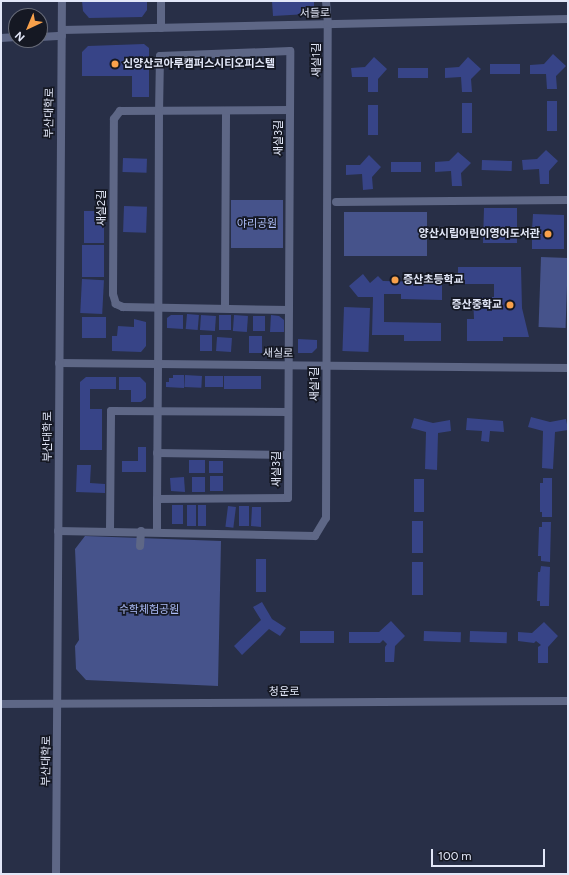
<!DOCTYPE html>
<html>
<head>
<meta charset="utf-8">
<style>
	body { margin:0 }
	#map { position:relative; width:569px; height:875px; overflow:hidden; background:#282f47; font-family:Figtree,"Noto Sans KR",sans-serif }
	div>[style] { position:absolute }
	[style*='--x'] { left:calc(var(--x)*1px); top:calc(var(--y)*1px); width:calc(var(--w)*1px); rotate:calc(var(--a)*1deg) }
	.green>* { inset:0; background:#46538b; transform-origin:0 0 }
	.building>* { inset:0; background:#374487; transform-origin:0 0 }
	.minor>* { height:8px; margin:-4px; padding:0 4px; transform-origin:4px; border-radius:4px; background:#5e6786 }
	.dots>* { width:11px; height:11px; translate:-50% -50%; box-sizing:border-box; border:2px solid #151823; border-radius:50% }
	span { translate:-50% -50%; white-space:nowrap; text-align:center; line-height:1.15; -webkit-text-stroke:3.5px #151823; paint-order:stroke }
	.street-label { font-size:11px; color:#e2e7f8 }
	.poi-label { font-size:11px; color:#e2e7f8; font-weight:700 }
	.left { translate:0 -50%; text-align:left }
	.right { translate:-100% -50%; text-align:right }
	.park-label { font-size:11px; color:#adbdf8 }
	.frame { position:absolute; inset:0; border:2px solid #e2e7f8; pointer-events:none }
	.north { position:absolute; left:8px; top:8px; width:40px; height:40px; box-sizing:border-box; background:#151823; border:1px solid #676b78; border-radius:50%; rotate:224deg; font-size:11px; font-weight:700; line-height:16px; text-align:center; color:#e2e7f8 }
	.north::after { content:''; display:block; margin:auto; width:14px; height:18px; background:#f8a14b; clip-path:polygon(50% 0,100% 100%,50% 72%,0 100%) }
	.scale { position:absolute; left:431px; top:849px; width:114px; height:18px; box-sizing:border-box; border:2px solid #e2e7f8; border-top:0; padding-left:5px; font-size:12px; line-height:14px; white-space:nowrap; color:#e2e7f8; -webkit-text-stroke:3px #151823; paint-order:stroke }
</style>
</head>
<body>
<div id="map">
	<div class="green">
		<div style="left:231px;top:200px;width:52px;height:48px"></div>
		<div style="left:344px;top:212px;width:83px;height:44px"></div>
		<div style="left:541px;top:257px;width:27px;height:70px;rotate:2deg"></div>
		<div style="clip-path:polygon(85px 536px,221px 541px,218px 686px,86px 680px,76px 669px,75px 646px,79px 640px,75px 549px)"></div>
	</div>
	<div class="building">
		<div style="clip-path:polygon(82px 1px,147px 1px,147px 10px,142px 17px,89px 18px,83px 11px)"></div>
		<div style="clip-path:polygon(272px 1px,314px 1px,314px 8px,308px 14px,273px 16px)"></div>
		<div style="clip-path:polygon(144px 44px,149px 48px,149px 97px,132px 97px,132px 76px,82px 76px,82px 52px,88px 46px)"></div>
		<div style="clip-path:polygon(553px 54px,566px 66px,556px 76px,557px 89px,547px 89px,546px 74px,530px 74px,530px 65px,544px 64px)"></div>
		<div style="clip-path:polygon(374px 57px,387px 69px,378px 79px,378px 92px,368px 92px,368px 77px,352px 77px,351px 68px,365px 67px)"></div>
		<div style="clip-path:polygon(468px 57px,481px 69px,471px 79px,472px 92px,462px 92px,461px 77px,445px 78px,445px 68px,459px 67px)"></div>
		<div style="left:490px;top:64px;width:30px;height:10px"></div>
		<div style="left:398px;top:68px;width:30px;height:10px"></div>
		<div style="left:547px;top:101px;width:10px;height:30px"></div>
		<div style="left:462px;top:103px;width:10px;height:30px"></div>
		<div style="left:368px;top:105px;width:10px;height:30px"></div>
		<div style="clip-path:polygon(546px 150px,558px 161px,549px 171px,549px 184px,540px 184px,539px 169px,523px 170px,522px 160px,537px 159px)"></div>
		<div style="clip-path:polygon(458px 152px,471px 163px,461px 173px,462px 186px,452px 186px,451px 171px,435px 172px,435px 162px,449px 161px)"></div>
		<div style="clip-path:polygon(369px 155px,381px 167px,372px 177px,373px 189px,363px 190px,362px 174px,346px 175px,346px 165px,360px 165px)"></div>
		<div style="left:123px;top:158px;width:24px;height:14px;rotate:2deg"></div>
		<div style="left:482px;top:160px;width:30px;height:10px;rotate:2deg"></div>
		<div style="left:391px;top:162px;width:30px;height:10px"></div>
		<div style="left:124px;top:206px;width:23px;height:26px;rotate:2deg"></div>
		<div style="clip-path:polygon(484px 208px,517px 208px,517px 230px,532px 230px,533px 214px,564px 215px,564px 249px,532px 249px,532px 235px,517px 235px,517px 243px,483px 243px)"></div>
		<div style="left:84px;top:211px;width:20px;height:32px"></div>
		<div style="left:82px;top:245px;width:22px;height:32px"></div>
		<div style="clip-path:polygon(458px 267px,521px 267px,522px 308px,529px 337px,503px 337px,503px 341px,467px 341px,467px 319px,474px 319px,473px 297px,494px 297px,494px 284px,458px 284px)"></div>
		<div style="clip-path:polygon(363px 274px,370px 283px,378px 276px,383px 281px,442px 282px,442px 300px,401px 299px,401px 294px,384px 294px,384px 322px,441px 323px,441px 341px,404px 341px,404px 335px,372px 335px,373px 297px,358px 297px,349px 286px)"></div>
		<div style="left:82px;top:279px;width:22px;height:34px;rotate:3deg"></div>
		<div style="left:344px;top:307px;width:26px;height:44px;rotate:2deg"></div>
		<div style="left:187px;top:314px;width:12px;height:15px;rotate:5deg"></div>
		<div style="clip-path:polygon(171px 315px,183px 315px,183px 329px,167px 328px,167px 318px)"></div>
		<div style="left:201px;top:315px;width:15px;height:15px;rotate:4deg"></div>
		<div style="left:219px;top:315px;width:12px;height:15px"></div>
		<div style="left:234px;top:315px;width:14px;height:16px;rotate:4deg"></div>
		<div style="clip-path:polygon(271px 315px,279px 316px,284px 320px,284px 332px,270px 332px)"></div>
		<div style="left:253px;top:316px;width:12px;height:15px"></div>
		<div style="left:82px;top:317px;width:24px;height:21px"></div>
		<div style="clip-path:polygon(134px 319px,146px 322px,146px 346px,141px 352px,112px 351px,112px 336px,117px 336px,118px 326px,134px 327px)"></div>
		<div style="left:200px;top:335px;width:12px;height:16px"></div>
		<div style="left:249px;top:336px;width:13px;height:17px"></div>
		<div style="left:217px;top:337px;width:15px;height:14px;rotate:4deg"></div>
		<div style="clip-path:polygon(298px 339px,317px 340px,317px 348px,312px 353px,298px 353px)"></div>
		<div style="clip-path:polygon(173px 375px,184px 375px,184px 388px,166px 387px,166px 382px,169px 382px,169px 378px,173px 378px)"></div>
		<div style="left:185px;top:375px;width:17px;height:12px;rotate:3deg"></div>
		<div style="left:205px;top:376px;width:18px;height:11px"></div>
		<div style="left:224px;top:376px;width:37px;height:13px"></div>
		<div style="clip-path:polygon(86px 377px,116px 377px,116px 389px,90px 389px,90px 409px,102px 409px,102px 450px,80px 450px,80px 382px)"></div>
		<div style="clip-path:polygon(119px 377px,140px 377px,146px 383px,146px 398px,141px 402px,131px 402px,131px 390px,119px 390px)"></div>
		<div style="clip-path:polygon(531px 417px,550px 422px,566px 419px,568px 430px,555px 432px,553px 469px,542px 468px,543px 431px,528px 427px)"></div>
		<div style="clip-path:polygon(414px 418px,433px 423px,450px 420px,451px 431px,438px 433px,437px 470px,425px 469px,426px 432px,411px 428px)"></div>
		<div style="clip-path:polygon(467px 418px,503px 421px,504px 432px,490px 431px,489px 442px,481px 441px,482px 431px,466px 430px)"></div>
		<div style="clip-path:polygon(138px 447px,146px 447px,146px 472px,122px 472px,122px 461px,138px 461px)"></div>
		<div style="left:189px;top:460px;width:16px;height:13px"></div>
		<div style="left:209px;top:461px;width:14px;height:12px"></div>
		<div style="clip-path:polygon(77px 465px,91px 465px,90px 483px,105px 484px,105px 493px,76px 492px)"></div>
		<div style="left:210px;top:476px;width:13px;height:15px"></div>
		<div style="clip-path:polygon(184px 477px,185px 492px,171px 491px,170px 478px)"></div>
		<div style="left:192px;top:477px;width:13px;height:15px"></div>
		<div style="clip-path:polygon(543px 478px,552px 478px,552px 517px,542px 517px,542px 512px,540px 512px,540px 483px,543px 483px)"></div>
		<div style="left:414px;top:479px;width:10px;height:33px"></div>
		<div style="left:172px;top:505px;width:11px;height:19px"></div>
		<div style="left:187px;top:505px;width:9px;height:21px"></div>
		<div style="left:198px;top:505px;width:8px;height:21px"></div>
		<div style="left:228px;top:506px;width:8px;height:21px;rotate:7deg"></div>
		<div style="left:239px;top:506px;width:10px;height:20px"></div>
		<div style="clip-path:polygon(252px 507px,261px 507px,261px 527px,251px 526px)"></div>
		<div style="left:412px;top:521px;width:11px;height:32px"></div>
		<div style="clip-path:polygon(542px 522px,551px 522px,550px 562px,541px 561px,541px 556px,538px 556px,539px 527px,542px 527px)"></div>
		<div style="left:256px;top:559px;width:10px;height:33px"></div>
		<div style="left:412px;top:562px;width:11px;height:33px"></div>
		<div style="clip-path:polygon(541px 566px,550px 567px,549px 606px,540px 606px,540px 601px,537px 601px,538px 572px,540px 572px)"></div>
		<div style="clip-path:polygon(262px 602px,272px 619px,286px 628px,280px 636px,269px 629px,242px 655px,234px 646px,261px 620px,253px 607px)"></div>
		<div style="clip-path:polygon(391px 621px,405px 636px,395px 646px,394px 662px,385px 662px,385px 647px,387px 644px,383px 640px,380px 643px,349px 643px,349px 632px,379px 632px)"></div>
		<div style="clip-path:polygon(544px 622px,558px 636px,548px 647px,548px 663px,538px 663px,538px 647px,541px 645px,536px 641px,534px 643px,518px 641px,518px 632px,532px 633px)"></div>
		<div style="left:300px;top:631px;width:34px;height:12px"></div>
		<div style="left:424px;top:631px;width:37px;height:10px;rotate:2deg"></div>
		<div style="left:470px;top:631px;width:37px;height:11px;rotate:2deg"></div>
	</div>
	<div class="minor">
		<div style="--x:161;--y:1;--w:27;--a:90"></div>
		<div style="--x:62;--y:30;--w:506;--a:-1.25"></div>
		<div style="--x:40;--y:37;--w:22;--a:-3"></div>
		<div style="--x:1;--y:38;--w:15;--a:-4"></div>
		<div style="--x:336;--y:202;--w:232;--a:-0.5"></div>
		<div style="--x:225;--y:308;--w:197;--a:-89.7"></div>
		<div style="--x:289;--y:310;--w:166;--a:-179"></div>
		<div style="--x:123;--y:307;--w:8;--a:-157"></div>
		<div style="--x:116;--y:304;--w:10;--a:-107"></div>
		<div style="--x:113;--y:294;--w:175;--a:-89.7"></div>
		<div style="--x:114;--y:119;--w:10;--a:-53"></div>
		<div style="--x:120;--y:111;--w:170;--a:-0.3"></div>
		<div style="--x:59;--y:363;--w:509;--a:0.56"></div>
		<div style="--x:157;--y:453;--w:131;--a:0.9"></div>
		<div style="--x:157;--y:499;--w:131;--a:-0.4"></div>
		<div style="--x:288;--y:498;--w:447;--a:-89.7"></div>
		<div style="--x:290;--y:51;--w:130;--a:177.8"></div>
		<div style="--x:160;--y:56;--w:56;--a:91"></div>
		<div style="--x:159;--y:112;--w:252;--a:90.2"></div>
		<div style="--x:158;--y:364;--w:135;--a:90.4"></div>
		<div style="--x:157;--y:499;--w:32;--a:90"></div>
		<div style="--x:110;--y:530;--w:119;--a:-89.5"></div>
		<div style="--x:111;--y:411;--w:177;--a:0.3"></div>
		<div style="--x:58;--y:531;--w:257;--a:1.1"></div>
		<div style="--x:315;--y:536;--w:21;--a:-59"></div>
		<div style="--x:326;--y:518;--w:494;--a:-89.8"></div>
		<div style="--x:328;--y:24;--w:23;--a:-95"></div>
		<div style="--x:140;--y:546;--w:15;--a:-86"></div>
		<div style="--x:1;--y:704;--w:567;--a:-0.3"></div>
		<div style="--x:56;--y:874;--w:873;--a:-89.61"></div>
	</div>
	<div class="dots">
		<div style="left:115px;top:64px;background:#f8a14b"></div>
		<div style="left:548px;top:234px;background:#f8a14b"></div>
		<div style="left:395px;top:280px;background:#f8a14b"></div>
		<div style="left:510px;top:305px;background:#f8a14b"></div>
	</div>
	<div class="street-label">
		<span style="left:315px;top:14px;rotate:-1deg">서들로</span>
		<span style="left:317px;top:60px;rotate:-90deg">새실1길</span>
		<span style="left:50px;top:113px;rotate:-89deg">부산대학로</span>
		<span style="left:279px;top:138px;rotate:-90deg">새실3길</span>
		<span style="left:102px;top:208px;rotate:-90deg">새실2길</span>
		<span style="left:278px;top:354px;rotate:1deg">새실로</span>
		<span style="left:315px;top:384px;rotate:-90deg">새실1길</span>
		<span style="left:48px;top:437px;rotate:-90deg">부산대학로</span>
		<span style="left:277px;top:469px;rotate:-90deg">새실3길</span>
		<span style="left:284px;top:692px">청운로</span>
		<span style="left:47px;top:761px;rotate:-89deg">부산대학로</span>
	</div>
	<div class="poi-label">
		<span class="left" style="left:123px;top:64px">신양산코아루캠퍼스시티오피스텔</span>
		<span class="right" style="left:540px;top:234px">양산시립어린이영어도서관</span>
		<span class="left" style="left:403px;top:280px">증산초등학교</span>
		<span class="right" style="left:502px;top:305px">증산중학교</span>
	</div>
	<div class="park-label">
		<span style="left:257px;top:224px">야리공원</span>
		<span style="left:149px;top:610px">수학체험공원</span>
	</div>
	<div class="frame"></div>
	<div class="north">N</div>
	<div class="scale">100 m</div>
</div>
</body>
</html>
